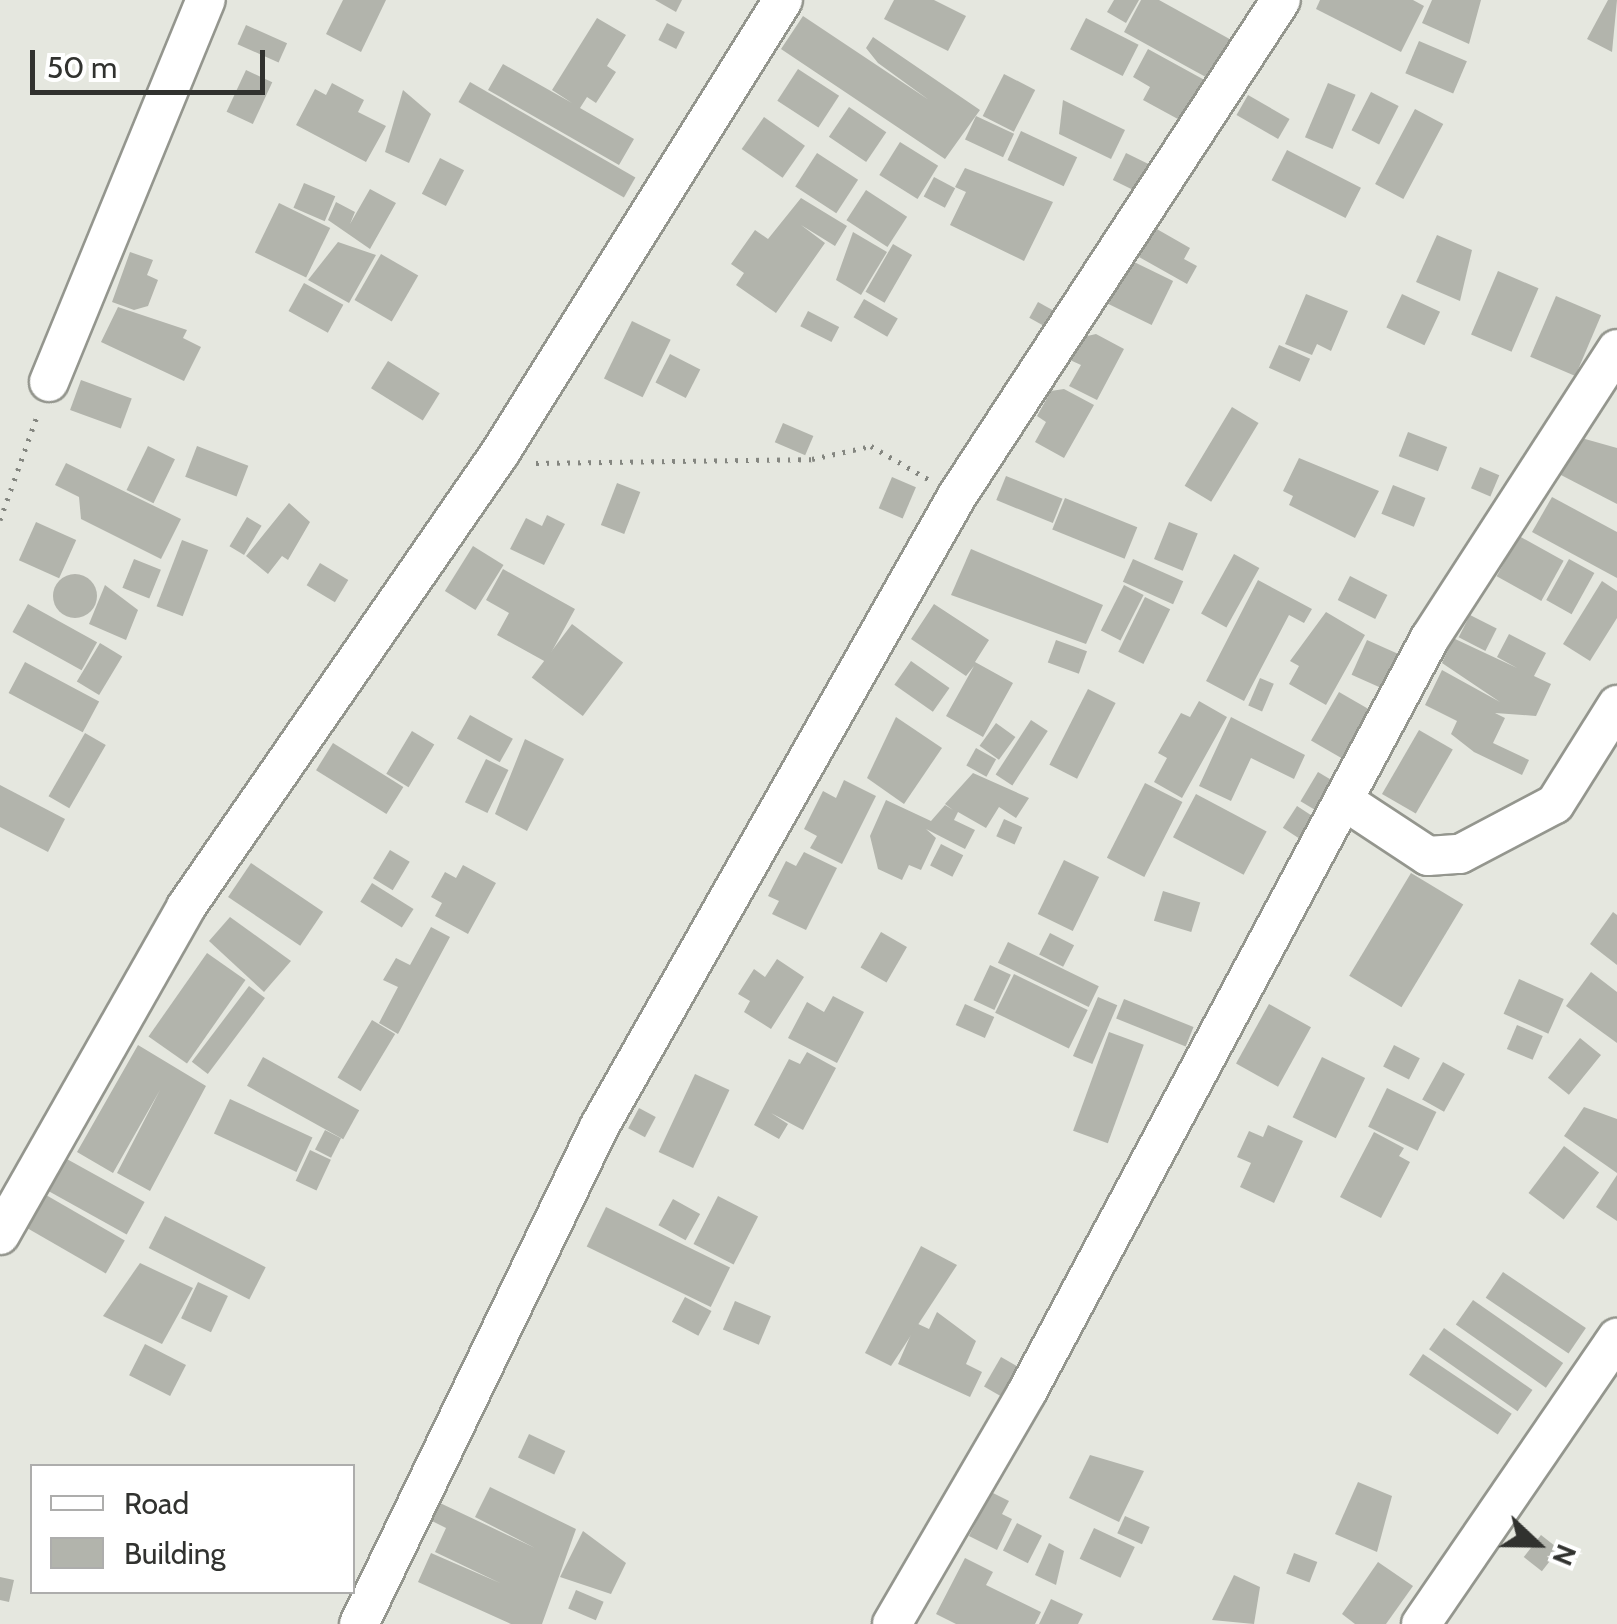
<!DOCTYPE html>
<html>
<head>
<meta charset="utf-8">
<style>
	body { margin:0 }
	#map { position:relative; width:1617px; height:1624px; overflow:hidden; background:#e5e7df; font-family:Cabin,sans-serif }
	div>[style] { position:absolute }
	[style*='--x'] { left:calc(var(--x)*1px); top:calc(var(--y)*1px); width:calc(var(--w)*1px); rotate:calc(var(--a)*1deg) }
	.building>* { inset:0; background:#b2b4ac; transform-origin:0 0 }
	.round { border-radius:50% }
	.path>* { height:5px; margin-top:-2.5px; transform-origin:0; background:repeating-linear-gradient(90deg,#848680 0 2.5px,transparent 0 10.5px) }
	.roads { filter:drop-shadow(2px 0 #94968e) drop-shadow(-2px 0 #94968e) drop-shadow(0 2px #94968e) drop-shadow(0 -2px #94968e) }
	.street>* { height:38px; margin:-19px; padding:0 19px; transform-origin:19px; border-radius:19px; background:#fff }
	span { translate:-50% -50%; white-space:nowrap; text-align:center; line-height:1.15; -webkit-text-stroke:8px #fff; paint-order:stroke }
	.legend { position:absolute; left:30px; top:1464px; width:325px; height:130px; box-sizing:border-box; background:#fff; border:2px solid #adadac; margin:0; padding:12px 18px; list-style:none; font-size:30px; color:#31322f }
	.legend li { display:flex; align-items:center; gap:20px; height:50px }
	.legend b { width:50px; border:2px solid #adadac }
	.north { position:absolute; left:1487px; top:1494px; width:100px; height:100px; -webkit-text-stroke:8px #fff; paint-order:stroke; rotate:112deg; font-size:28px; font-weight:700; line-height:40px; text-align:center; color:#31322f }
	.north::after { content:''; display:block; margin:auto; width:35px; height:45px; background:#31322f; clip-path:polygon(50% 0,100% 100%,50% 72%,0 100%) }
	.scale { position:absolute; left:30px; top:50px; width:235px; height:45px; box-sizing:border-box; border:5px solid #31322f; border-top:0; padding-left:12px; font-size:30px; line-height:35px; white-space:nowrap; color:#31322f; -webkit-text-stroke:8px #fff; paint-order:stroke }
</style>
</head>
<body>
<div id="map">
	<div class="building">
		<div style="clip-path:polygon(343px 0,386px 0,361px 52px,326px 34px)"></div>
		<div style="clip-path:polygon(655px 0,682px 0,676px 12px)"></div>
		<div style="clip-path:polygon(894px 0,934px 0,966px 16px,948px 51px,884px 19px)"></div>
		<div style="clip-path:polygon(1114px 0,1139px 0,1126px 23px,1107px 12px)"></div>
		<div style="clip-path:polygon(1141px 0,1159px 0,1235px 42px,1213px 81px,1124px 32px)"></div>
		<div style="clip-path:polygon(1320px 0,1413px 0,1424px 6px,1401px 52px,1316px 9px)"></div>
		<div style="clip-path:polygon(1432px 0,1481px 0,1469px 44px,1422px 23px)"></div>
		<div style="clip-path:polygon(1608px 0,1617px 0,1612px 52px,1587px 39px)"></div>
		<div style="clip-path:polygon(803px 16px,929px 100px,878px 63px,866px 48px,873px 37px,980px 110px,945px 159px,781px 49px)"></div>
		<div style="clip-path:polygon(597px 18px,626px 35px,607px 66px,616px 72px,596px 103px,587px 97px,580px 108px,634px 139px,619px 165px,488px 90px,503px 64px,572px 103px,552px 90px)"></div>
		<div style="left:1086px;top:18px;width:59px;height:35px;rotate:27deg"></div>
		<div style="left:667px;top:23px;width:20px;height:19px;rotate:27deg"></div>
		<div style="left:246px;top:25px;width:45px;height:21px;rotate:24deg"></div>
		<div style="left:1419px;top:41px;width:52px;height:35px;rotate:23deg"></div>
		<div style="clip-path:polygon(1148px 49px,1210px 83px,1187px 124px,1143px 100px,1150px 87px,1133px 77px)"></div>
		<div style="left:798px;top:69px;width:49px;height:38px;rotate:33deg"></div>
		<div style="left:246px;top:70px;width:29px;height:46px;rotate:25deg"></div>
		<div style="left:1004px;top:74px;width:35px;height:47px;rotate:27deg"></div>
		<div style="left:470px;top:82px;width:191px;height:23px;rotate:30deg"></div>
		<div style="clip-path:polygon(332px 83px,364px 100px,358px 112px,386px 126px,366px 162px,296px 125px,315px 89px,326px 95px)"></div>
		<div style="left:1328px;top:83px;width:30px;height:59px;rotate:23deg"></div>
		<div style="clip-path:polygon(403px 90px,431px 114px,409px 163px,385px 152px)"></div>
		<div style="left:1371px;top:92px;width:31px;height:43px;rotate:27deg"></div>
		<div style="left:1248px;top:95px;width:48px;height:23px;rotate:30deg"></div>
		<div style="clip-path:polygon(1063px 100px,1125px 130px,1111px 159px,1059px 134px)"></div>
		<div style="left:849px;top:107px;width:45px;height:36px;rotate:34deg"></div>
		<div style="left:1415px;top:109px;width:32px;height:85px;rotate:28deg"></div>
		<div style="left:976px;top:116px;width:42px;height:26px;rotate:25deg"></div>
		<div style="left:764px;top:117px;width:50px;height:39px;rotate:35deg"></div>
		<div style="left:1021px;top:131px;width:62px;height:32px;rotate:25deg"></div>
		<div style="left:900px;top:142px;width:45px;height:39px;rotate:32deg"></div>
		<div style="left:1287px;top:150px;width:83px;height:34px;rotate:27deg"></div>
		<div style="left:817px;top:153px;width:49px;height:40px;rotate:33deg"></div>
		<div style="left:1126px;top:153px;width:25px;height:30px;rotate:26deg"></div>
		<div style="left:440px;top:158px;width:27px;height:40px;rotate:27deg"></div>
		<div style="clip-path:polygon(965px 168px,1053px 202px,1024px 261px,950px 225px,966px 192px,955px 187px)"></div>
		<div style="left:934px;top:177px;width:24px;height:22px;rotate:28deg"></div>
		<div style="left:304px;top:183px;width:34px;height:27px;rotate:23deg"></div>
		<div style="clip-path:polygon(370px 189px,396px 203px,370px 249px,328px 220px,336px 202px,355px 212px,350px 224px)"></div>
		<div style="left:866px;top:190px;width:49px;height:36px;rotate:33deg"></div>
		<div style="clip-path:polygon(801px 198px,847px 226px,835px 246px,801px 225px,825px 243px,776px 313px,736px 285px,744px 273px,731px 264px,755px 230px,768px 239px)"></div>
		<div style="left:279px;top:203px;width:57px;height:55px;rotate:26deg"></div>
		<div style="clip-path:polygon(1155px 228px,1190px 248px,1184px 259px,1197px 266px,1187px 284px,1139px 257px)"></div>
		<div style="clip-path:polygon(853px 232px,887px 252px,861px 295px,836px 280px)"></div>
		<div style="clip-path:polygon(1437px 235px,1472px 250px,1460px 301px,1416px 282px)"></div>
		<div style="clip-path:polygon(338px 242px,376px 255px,349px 303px,308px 280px)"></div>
		<div style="left:893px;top:244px;width:22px;height:55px;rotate:30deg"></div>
		<div style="clip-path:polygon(130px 252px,153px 260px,147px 275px,158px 280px,148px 306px,134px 310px,112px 302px)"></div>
		<div style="left:381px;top:254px;width:43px;height:53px;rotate:30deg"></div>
		<div style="left:1130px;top:260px;width:48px;height:49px;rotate:26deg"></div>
		<div style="left:1498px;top:271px;width:44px;height:69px;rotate:23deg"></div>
		<div style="left:304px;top:283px;width:45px;height:32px;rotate:29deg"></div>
		<div style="clip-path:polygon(1306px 294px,1348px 311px,1331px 351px,1317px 344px,1312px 355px,1285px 344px)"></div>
		<div style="left:1402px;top:294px;width:42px;height:37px;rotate:25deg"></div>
		<div style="left:1556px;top:296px;width:49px;height:66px;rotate:23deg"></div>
		<div style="left:864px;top:299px;width:39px;height:21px;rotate:30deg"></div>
		<div style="left:1038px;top:302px;width:18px;height:18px;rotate:29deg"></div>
		<div style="clip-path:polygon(118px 307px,187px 330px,183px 338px,201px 347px,184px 381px,101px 342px)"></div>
		<div style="left:808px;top:311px;width:35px;height:17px;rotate:27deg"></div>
		<div style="left:632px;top:321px;width:43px;height:64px;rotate:26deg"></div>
		<div style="clip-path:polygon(1096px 334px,1124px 349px,1097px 400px,1069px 386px,1081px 365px,1070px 360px,1083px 337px)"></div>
		<div style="left:1279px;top:345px;width:34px;height:25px;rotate:24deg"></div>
		<div style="left:670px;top:354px;width:34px;height:32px;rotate:27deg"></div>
		<div style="left:388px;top:361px;width:61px;height:32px;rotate:32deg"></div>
		<div style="left:81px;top:380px;width:54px;height:32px;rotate:20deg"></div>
		<div style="clip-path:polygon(1064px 389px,1094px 405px,1064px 458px,1035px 442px,1046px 422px,1037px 416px,1051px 391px)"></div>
		<div style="left:1232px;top:407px;width:31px;height:92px;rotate:31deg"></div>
		<div style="left:783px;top:423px;width:33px;height:21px;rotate:23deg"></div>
		<div style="left:1408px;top:432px;width:42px;height:26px;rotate:21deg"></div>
		<div style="clip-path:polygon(1578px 437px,1617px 448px,1617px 504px,1559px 474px)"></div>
		<div style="left:148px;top:446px;width:30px;height:49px;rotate:26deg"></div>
		<div style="left:197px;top:446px;width:55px;height:33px;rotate:21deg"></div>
		<div style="clip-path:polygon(1299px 458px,1379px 491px,1355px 538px,1289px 505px,1293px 496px,1283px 491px)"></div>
		<div style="clip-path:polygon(66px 463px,181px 519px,161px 559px,81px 519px,79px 497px,55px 485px)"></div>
		<div style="left:1480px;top:467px;width:21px;height:23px;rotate:23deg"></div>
		<div style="left:1006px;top:476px;width:61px;height:26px;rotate:22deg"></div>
		<div style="left:892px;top:477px;width:26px;height:34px;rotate:23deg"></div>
		<div style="left:617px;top:483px;width:25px;height:45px;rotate:21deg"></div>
		<div style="left:1393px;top:485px;width:35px;height:31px;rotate:22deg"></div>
		<div style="clip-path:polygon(1552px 497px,1617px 532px,1617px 578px,1532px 532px)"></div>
		<div style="left:1065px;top:498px;width:78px;height:34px;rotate:22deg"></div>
		<div style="clip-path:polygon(289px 503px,310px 522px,288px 560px,282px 556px,268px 574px,246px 556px)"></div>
		<div style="clip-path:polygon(547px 515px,565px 524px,544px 565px,510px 549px,526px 518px,542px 526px)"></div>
		<div style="left:247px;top:517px;width:17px;height:34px;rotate:31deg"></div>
		<div style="left:36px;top:522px;width:44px;height:42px;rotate:24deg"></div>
		<div style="left:1169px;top:522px;width:31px;height:40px;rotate:22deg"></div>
		<div style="left:1519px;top:536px;width:51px;height:46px;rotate:29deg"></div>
		<div style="left:182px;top:540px;width:28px;height:71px;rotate:21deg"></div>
		<div style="left:473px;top:546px;width:36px;height:53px;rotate:32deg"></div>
		<div style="clip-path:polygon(971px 549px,1103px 605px,1086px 644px,951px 595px)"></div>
		<div style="left:1234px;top:554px;width:29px;height:68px;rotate:29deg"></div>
		<div style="left:134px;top:559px;width:29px;height:31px;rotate:22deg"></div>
		<div style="left:1133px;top:559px;width:55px;height:25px;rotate:24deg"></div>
		<div style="left:1569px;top:559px;width:29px;height:47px;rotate:29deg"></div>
		<div style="left:320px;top:563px;width:33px;height:26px;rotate:31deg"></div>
		<div style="clip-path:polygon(503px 569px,575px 609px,546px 662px,497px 635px,509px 613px,486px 600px)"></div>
		<div class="round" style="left:53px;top:574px;width:44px;height:44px"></div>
		<div style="left:1350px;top:576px;width:42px;height:27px;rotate:27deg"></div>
		<div style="clip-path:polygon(1258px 580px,1312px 609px,1304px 623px,1289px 615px,1244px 701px,1206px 681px)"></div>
		<div style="clip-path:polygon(1602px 581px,1617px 591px,1617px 618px,1590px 661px,1563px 644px)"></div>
		<div style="clip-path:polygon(105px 585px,138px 610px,126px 640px,89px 624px)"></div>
		<div style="left:1124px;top:585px;width:22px;height:51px;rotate:27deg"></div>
		<div style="left:1145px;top:597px;width:28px;height:61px;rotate:26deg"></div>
		<div style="left:28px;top:604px;width:79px;height:32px;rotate:29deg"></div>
		<div style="clip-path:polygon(934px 604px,989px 640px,975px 662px,1013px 683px,983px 737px,946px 716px,974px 666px,966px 676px,911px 639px)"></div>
		<div style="clip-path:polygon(1326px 612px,1365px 635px,1326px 705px,1289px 684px,1299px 666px,1290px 661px)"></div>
		<div style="left:1470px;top:615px;width:30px;height:25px;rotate:27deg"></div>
		<div style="left:572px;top:624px;width:64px;height:67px;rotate:37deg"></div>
		<div style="clip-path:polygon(1509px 634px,1546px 653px,1534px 676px,1551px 684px,1536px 716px,1495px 713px,1505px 718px,1493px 743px,1529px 760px,1522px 775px,1474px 752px,1451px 734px,1457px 721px,1425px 705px,1442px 670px,1500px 702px,1442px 663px,1453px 638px,1517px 668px,1497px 657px)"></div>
		<div style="left:1056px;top:640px;width:33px;height:24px;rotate:20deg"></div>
		<div style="left:1367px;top:640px;width:43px;height:38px;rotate:24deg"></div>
		<div style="left:100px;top:643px;width:26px;height:45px;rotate:31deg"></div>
		<div style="left:911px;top:661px;width:47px;height:29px;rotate:35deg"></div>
		<div style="left:25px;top:662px;width:84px;height:35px;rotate:28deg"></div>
		<div style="left:1260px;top:678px;width:15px;height:30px;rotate:23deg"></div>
		<div style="left:1088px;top:689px;width:31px;height:85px;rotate:27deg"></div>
		<div style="left:1339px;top:692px;width:40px;height:56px;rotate:30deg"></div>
		<div style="clip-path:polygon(1199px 701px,1227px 717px,1182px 798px,1154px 782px,1167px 758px,1158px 753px,1181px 713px,1190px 717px)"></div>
		<div style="left:470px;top:715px;width:49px;height:27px;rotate:29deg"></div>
		<div style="clip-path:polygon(896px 717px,942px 748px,904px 804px,867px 778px)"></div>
		<div style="clip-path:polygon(1231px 717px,1305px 755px,1294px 779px,1251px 758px,1231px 801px,1199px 786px)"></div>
		<div style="left:1031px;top:720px;width:20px;height:65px;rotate:33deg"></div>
		<div style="left:996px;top:723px;width:24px;height:28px;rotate:36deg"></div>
		<div style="left:1419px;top:730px;width:39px;height:74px;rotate:30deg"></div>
		<div style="left:412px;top:731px;width:26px;height:50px;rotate:31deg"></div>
		<div style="left:85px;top:733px;width:24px;height:73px;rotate:30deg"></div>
		<div style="clip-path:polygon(525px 739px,564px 759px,527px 831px,495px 814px)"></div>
		<div style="left:333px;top:743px;width:83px;height:32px;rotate:32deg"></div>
		<div style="left:976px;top:748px;width:23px;height:20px;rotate:29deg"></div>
		<div style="left:486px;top:759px;width:25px;height:48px;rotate:26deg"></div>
		<div style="left:1318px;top:772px;width:23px;height:34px;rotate:31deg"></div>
		<div style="clip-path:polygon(973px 773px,1029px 798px,1016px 818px,999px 807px,986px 828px,958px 812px,954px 820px,975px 830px,965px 849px,926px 829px,936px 838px,921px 870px,909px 865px,902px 880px,878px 869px,870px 836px,886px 800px,931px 821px,945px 805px,953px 810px,945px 804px)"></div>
		<div style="clip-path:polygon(844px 780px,876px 796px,842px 864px,810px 848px,817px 836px,804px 829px,823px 791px,836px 798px)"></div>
		<div style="left:1145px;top:783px;width:42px;height:84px;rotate:27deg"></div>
		<div style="clip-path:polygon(0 785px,65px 819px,48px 852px,0 827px)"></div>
		<div style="left:1196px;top:794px;width:80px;height:49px;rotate:28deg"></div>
		<div style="left:1297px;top:806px;width:20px;height:26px;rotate:33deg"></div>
		<div style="left:1004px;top:819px;width:20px;height:19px;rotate:24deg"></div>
		<div style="left:941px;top:844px;width:25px;height:24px;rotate:27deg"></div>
		<div style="left:390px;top:850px;width:23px;height:33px;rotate:31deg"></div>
		<div style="clip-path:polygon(804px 852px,837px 868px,806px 930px,772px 914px,779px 901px,768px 896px,786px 861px,796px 866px)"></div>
		<div style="left:1064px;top:860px;width:39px;height:60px;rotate:26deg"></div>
		<div style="left:251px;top:863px;width:87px;height:41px;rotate:34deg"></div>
		<div style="clip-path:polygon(463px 865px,496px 883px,468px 934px,435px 916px,442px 903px,431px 897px,445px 872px,456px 878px)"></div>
		<div style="left:1411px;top:873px;width:61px;height:120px;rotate:31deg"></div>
		<div style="left:372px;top:883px;width:49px;height:22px;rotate:32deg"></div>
		<div style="left:1163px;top:891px;width:39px;height:31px;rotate:17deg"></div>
		<div style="clip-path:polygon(1613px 912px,1617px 915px,1617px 965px,1590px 944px)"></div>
		<div style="clip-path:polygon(230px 917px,291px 961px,264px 992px,209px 941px)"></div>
		<div style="clip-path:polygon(431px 927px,450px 937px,398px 1034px,379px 1023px,398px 987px,383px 980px,396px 958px,410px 965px)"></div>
		<div style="left:881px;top:932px;width:30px;height:41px;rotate:30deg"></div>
		<div style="left:1050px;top:933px;width:27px;height:24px;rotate:27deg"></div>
		<div style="left:1008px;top:942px;width:101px;height:23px;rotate:26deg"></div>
		<div style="left:207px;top:953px;width:47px;height:102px;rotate:35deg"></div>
		<div style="clip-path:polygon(777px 959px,804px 977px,771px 1029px,744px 1012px,750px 1001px,738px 994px,754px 969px,765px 977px)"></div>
		<div style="left:990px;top:965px;width:23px;height:39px;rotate:25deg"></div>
		<div style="clip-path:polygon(1591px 972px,1617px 992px,1617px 1043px,1566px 1006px)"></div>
		<div style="left:1014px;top:974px;width:82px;height:43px;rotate:26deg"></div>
		<div style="left:1519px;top:979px;width:49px;height:38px;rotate:24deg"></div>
		<div style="left:249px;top:986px;width:20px;height:95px;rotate:37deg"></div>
		<div style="clip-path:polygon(833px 996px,864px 1012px,837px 1063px,788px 1038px,807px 1002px,824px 1012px)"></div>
		<div style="left:1098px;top:997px;width:21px;height:64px;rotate:23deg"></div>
		<div style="left:1124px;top:999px;width:75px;height:21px;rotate:22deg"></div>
		<div style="left:965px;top:1004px;width:32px;height:23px;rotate:24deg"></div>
		<div style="left:1269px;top:1004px;width:48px;height:68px;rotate:29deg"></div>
		<div style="left:372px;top:1020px;width:27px;height:67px;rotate:31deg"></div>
		<div style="left:1517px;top:1025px;width:28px;height:26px;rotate:23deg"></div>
		<div style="left:1109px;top:1032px;width:37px;height:105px;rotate:20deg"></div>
		<div style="left:1580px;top:1038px;width:27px;height:51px;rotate:39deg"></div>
		<div style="clip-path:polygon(138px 1045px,206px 1086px,150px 1191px,117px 1173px,160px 1090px,113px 1173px,77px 1152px)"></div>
		<div style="left:1394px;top:1045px;width:29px;height:24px;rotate:27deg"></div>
		<div style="clip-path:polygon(807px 1052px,836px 1068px,803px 1130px,771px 1113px,788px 1124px,779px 1139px,754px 1125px,789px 1059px,800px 1064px)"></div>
		<div style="left:263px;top:1057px;width:110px;height:33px;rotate:29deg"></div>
		<div style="left:1322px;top:1057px;width:48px;height:67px;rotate:26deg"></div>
		<div style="left:1443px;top:1062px;width:25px;height:43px;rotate:29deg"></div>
		<div style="left:695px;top:1074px;width:38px;height:86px;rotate:25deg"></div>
		<div style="left:1387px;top:1088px;width:55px;height:43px;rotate:26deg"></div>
		<div style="left:230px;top:1099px;width:91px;height:38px;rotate:25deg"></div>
		<div style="clip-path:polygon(1584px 1107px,1617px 1119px,1617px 1173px,1564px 1136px)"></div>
		<div style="left:639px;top:1108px;width:19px;height:23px;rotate:28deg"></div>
		<div style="clip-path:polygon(1268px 1125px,1303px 1141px,1274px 1203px,1240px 1187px,1251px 1163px,1237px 1157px,1249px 1131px,1263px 1137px)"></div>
		<div style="left:325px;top:1130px;width:18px;height:22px;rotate:27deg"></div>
		<div style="clip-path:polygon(1374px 1132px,1404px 1148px,1399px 1156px,1410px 1162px,1381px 1218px,1340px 1197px)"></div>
		<div style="left:1564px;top:1146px;width:44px;height:59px;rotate:37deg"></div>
		<div style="left:310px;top:1150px;width:23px;height:34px;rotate:25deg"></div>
		<div style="left:65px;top:1158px;width:91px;height:37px;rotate:29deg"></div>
		<div style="clip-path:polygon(1617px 1175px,1617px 1221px,1596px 1207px)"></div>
		<div style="left:46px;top:1195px;width:91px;height:38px;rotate:30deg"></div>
		<div style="left:718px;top:1196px;width:45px;height:54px;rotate:27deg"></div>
		<div style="left:673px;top:1199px;width:31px;height:30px;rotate:29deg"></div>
		<div style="left:606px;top:1207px;width:138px;height:44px;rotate:26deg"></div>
		<div style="left:165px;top:1216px;width:113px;height:36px;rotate:27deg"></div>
		<div style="clip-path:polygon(921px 1246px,957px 1265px,891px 1366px,865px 1353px)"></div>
		<div style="clip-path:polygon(140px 1263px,193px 1288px,162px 1344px,103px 1316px)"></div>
		<div style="left:1503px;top:1272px;width:100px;height:31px;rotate:34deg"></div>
		<div style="left:198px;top:1282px;width:33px;height:40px;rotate:25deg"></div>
		<div style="left:685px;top:1297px;width:30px;height:28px;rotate:28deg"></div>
		<div style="left:1473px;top:1300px;width:110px;height:30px;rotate:35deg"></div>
		<div style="left:735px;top:1301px;width:39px;height:31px;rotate:23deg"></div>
		<div style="clip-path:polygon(937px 1312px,976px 1341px,966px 1364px,982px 1372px,970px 1397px,898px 1364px,916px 1323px,929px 1329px)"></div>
		<div style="left:1444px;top:1328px;width:108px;height:26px;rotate:35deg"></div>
		<div style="left:145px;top:1344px;width:46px;height:35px;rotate:27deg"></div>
		<div style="left:1423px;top:1354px;width:107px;height:25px;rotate:34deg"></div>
		<div style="left:1001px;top:1357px;width:24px;height:34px;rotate:30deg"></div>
		<div style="left:529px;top:1434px;width:40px;height:26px;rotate:25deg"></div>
		<div style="clip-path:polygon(1090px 1455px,1144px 1471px,1119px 1522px,1069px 1498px)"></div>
		<div style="clip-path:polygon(1358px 1482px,1392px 1496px,1377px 1552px,1335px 1534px)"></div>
		<div style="clip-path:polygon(490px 1487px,576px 1529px,542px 1624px,511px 1624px,418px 1582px,431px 1553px,500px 1583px,435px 1552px,446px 1528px,432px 1521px,440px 1503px,535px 1548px,475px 1517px)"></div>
		<div style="clip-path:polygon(991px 1492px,1009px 1501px,1002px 1514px,1012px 1519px,997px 1550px,969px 1536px)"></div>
		<div style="left:1125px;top:1516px;width:27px;height:19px;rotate:24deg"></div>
		<div style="left:1017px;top:1523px;width:28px;height:31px;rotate:27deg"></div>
		<div style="left:1094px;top:1528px;width:45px;height:34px;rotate:25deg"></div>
		<div style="clip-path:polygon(583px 1531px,626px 1563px,611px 1594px,560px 1577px)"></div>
		<div style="left:1541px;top:1535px;width:23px;height:28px;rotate:38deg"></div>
		<div style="clip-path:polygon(1049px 1543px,1064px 1551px,1056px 1585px,1035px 1575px)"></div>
		<div style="left:1294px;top:1553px;width:25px;height:22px;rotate:21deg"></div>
		<div style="clip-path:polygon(965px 1558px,993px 1572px,986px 1585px,1041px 1612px,1035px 1624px,956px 1624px,936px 1614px)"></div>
		<div style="clip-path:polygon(1378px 1562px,1413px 1586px,1386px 1624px,1355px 1624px,1342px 1614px)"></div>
		<div style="clip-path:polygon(1234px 1575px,1260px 1587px,1254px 1624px,1212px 1620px)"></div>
		<div style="clip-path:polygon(0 1577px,14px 1580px,9px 1602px,0 1600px)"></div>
		<div style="left:576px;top:1590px;width:30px;height:20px;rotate:23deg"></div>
		<div style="clip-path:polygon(1051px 1599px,1083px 1614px,1078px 1624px,1039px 1624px)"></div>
	</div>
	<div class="path">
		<div style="--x:536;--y:463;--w:276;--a:-0.8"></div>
		<div style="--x:812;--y:459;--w:60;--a:-12.4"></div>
		<div style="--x:871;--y:446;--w:66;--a:30.1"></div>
		<div style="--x:0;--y:520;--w:114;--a:-70.4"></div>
	</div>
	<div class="roads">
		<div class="street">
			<div style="--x:49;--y:382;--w:413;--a:-67.7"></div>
			<div style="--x:1346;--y:802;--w:98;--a:33.4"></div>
			<div style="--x:1428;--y:856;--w:32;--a:-4"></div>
			<div style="--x:1460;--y:854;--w:107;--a:-27.8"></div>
			<div style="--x:1555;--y:804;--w:117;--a:-57.9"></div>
			<div style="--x:0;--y:1235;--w:377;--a:-60.4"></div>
			<div style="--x:186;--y:907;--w:552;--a:-55.33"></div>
			<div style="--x:500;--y:453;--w:534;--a:-58.01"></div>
			<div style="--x:359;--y:1624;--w:552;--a:-64.22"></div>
			<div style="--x:599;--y:1127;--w:725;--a:-60.43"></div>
			<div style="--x:957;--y:496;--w:592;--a:-56.85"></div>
			<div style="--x:892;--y:1624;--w:268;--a:-59.8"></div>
			<div style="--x:1027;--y:1392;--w:855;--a:-61.88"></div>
			<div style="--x:1430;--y:638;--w:344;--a:-57.1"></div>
			<div style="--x:1421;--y:1624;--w:347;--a:-55.6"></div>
		</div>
	</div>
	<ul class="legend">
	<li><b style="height:12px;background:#fff"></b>Road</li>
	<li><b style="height:28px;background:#b2b4ac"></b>Building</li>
	</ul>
	<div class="north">N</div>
	<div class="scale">50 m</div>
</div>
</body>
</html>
